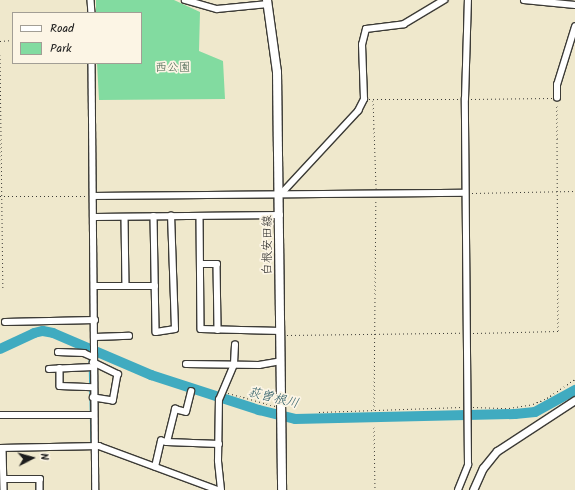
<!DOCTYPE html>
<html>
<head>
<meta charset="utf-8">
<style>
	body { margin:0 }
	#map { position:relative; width:575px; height:490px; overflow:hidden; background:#efe8cc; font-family:Kalam,"Klee One",sans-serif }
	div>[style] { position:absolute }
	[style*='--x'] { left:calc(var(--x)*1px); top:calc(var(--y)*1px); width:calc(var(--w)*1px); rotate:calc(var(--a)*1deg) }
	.green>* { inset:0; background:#82dba0 }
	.stream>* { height:1.5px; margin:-0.75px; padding:0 0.75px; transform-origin:0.75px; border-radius:0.75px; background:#40abc0 }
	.river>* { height:10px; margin:-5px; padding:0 5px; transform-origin:5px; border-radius:5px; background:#40abc0 }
	.path>* { height:1px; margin-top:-0.5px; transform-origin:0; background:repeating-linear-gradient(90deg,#3c3b36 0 1px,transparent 0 4px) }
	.roads { filter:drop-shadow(1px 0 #3c3b36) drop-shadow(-1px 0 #3c3b36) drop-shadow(0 1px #3c3b36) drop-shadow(0 -1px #3c3b36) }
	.street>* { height:5.5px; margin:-2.75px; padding:0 2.75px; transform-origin:2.75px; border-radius:2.75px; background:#fff }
	.secondary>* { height:7px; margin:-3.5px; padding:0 3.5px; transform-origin:3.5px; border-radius:3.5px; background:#fff }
	.primary>* { height:8px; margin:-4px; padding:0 4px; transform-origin:4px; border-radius:4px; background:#fff }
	span { translate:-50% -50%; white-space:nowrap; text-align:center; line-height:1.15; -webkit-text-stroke:3.5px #fcf5e5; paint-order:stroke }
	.park-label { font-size:12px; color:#405f4a }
	.street-label { font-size:12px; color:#1c1c1c }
	.water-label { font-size:13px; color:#2c5c66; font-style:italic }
	.legend { position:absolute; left:12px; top:12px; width:130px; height:52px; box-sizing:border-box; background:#fcf5e5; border:1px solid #a29e95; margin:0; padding:5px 7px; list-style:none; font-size:12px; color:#1c1c1c }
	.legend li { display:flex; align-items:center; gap:8px; height:20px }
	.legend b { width:20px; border:1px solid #a29e95 }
	.north { position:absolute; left:12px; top:438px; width:40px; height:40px; -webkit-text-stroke:3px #fcf5e5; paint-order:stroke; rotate:84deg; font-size:11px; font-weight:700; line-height:16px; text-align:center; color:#1c1c1c }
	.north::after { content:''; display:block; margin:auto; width:14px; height:18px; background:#1c1c1c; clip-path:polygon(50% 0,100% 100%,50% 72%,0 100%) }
</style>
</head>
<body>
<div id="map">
	<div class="green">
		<div style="clip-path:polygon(96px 0,174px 0,200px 12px,199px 51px,223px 61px,225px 99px,99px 100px,97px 63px,141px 63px,141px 13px,96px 13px)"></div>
	</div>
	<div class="stream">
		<div style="--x:90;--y:358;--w:86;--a:88.7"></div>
		<div style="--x:93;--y:448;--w:42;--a:90"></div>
	</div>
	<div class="river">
		<div style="--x:0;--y:349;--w:38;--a:-25"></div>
		<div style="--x:34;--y:333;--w:9;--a:-13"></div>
		<div style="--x:43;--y:331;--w:10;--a:11"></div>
		<div style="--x:53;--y:333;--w:107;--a:23.2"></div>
		<div style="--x:151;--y:375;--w:114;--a:18"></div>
		<div style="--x:259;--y:410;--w:37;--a:14"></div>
		<div style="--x:295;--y:419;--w:220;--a:-1.3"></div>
		<div style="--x:515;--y:414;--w:20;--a:-6"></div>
		<div style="--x:535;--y:412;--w:46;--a:-28.8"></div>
	</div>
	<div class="path">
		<div style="--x:0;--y:41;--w:13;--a:-4"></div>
		<div style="--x:0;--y:55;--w:233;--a:89.3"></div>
		<div style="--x:369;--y:99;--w:91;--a:0"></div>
		<div style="--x:471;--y:99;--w:81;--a:-0.7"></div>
		<div style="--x:373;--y:100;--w:88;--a:88"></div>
		<div style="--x:472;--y:193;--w:103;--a:-1.1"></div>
		<div style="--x:0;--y:196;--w:87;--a:0"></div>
		<div style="--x:473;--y:333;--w:85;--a:-1.3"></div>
		<div style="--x:558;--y:331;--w:227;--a:-90.3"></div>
		<div style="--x:287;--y:335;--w:174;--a:-0.7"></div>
		<div style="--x:228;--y:393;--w:49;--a:15.5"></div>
		<div style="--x:473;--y:407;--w:36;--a:2"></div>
		<div style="--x:509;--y:408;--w:24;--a:-9"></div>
		<div style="--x:533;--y:404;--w:15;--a:-23"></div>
		<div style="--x:547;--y:398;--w:34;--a:-34"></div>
		<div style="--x:374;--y:410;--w:210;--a:-89.5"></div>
		<div style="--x:319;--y:412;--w:143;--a:-2"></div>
		<div style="--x:374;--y:427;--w:63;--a:89.1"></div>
	</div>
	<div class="roads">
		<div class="street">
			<div style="--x:91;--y:0;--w:13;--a:86"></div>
			<div style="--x:185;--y:0;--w:33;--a:16"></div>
			<div style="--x:217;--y:9;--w:51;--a:-5.6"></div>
			<div style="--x:524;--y:0;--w:51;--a:5.6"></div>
			<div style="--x:92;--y:63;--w:427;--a:89.5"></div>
			<div style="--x:557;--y:98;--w:13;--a:-90"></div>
			<div style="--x:557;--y:85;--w:61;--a:-72.8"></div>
			<div style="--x:280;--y:195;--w:115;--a:-47.1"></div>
			<div style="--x:358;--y:111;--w:13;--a:-63"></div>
			<div style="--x:364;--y:99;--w:54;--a:-92.1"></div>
			<div style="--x:362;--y:45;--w:16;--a:-76"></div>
			<div style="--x:366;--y:29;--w:38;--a:-7"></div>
			<div style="--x:404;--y:24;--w:47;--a:-31"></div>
			<div style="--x:94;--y:196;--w:371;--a:-0.5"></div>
			<div style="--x:154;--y:216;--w:116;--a:89"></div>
			<div style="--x:156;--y:332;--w:19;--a:-9"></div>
			<div style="--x:175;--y:329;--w:113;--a:-92"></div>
			<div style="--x:200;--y:216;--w:113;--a:89.5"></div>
			<div style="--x:201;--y:329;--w:80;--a:1.4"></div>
			<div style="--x:95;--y:217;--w:185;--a:-0.6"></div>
			<div style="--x:125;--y:217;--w:68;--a:89.2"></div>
			<div style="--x:200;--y:264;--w:17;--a:0"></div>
			<div style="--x:217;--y:264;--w:66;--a:89.1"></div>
			<div style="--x:95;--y:286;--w:60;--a:0"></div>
			<div style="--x:5;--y:322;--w:90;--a:-1.3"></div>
			<div style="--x:95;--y:337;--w:34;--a:-2"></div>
			<div style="--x:58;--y:352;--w:26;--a:2"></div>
			<div style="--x:84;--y:353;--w:10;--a:24"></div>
			<div style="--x:93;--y:362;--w:28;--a:26"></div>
			<div style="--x:118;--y:374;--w:27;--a:100"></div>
			<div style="--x:113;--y:401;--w:20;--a:-171"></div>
			<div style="--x:186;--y:364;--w:73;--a:0.8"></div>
			<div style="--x:259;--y:365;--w:22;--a:-10"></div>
			<div style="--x:60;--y:368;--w:18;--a:90"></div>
			<div style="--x:60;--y:386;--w:33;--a:2"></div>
			<div style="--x:49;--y:369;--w:44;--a:-2.6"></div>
			<div style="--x:0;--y:415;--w:93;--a:0"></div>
			<div style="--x:167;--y:442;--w:52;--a:2.2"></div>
			<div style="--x:0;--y:448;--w:99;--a:-1.2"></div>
			<div style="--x:99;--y:446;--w:127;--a:20.3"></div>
			<div style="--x:3;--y:448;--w:42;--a:88.6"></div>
			<div style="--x:155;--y:467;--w:27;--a:-77"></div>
			<div style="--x:161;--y:441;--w:6;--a:9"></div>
			<div style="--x:167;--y:442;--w:34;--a:-76"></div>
			<div style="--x:175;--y:409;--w:11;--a:15"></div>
			<div style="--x:186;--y:412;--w:21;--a:-76"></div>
			<div style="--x:4;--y:479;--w:36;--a:0"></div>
			<div style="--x:40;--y:479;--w:11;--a:90"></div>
			<div style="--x:221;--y:490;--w:29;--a:-96"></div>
			<div style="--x:218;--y:461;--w:61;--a:-89.1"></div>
			<div style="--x:219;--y:400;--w:39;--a:-67"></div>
			<div style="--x:234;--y:364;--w:19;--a:-87"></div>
			<div style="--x:458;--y:490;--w:27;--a:-68"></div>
			<div style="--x:468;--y:465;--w:366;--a:-90.5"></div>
			<div style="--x:465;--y:99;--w:99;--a:-88.3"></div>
		</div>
		<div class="secondary">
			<div style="--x:473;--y:490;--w:24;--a:-66"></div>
			<div style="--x:483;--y:468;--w:22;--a:-51"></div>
			<div style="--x:497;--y:451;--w:93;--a:-33.2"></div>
		</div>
		<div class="primary">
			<div style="--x:267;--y:0;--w:73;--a:82.1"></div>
			<div style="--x:277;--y:72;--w:418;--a:89.3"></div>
		</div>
	</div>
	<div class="park-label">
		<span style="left:173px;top:68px">西公園</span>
	</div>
	<div class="street-label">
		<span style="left:268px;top:245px;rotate:-90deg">白根安田線</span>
	</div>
	<div class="water-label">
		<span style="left:273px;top:399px;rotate:14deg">荻曽根川</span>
	</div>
	<ul class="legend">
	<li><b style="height:5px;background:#fff"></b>Road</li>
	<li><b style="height:11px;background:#82dba0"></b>Park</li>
	</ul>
	<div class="north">N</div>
</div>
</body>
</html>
